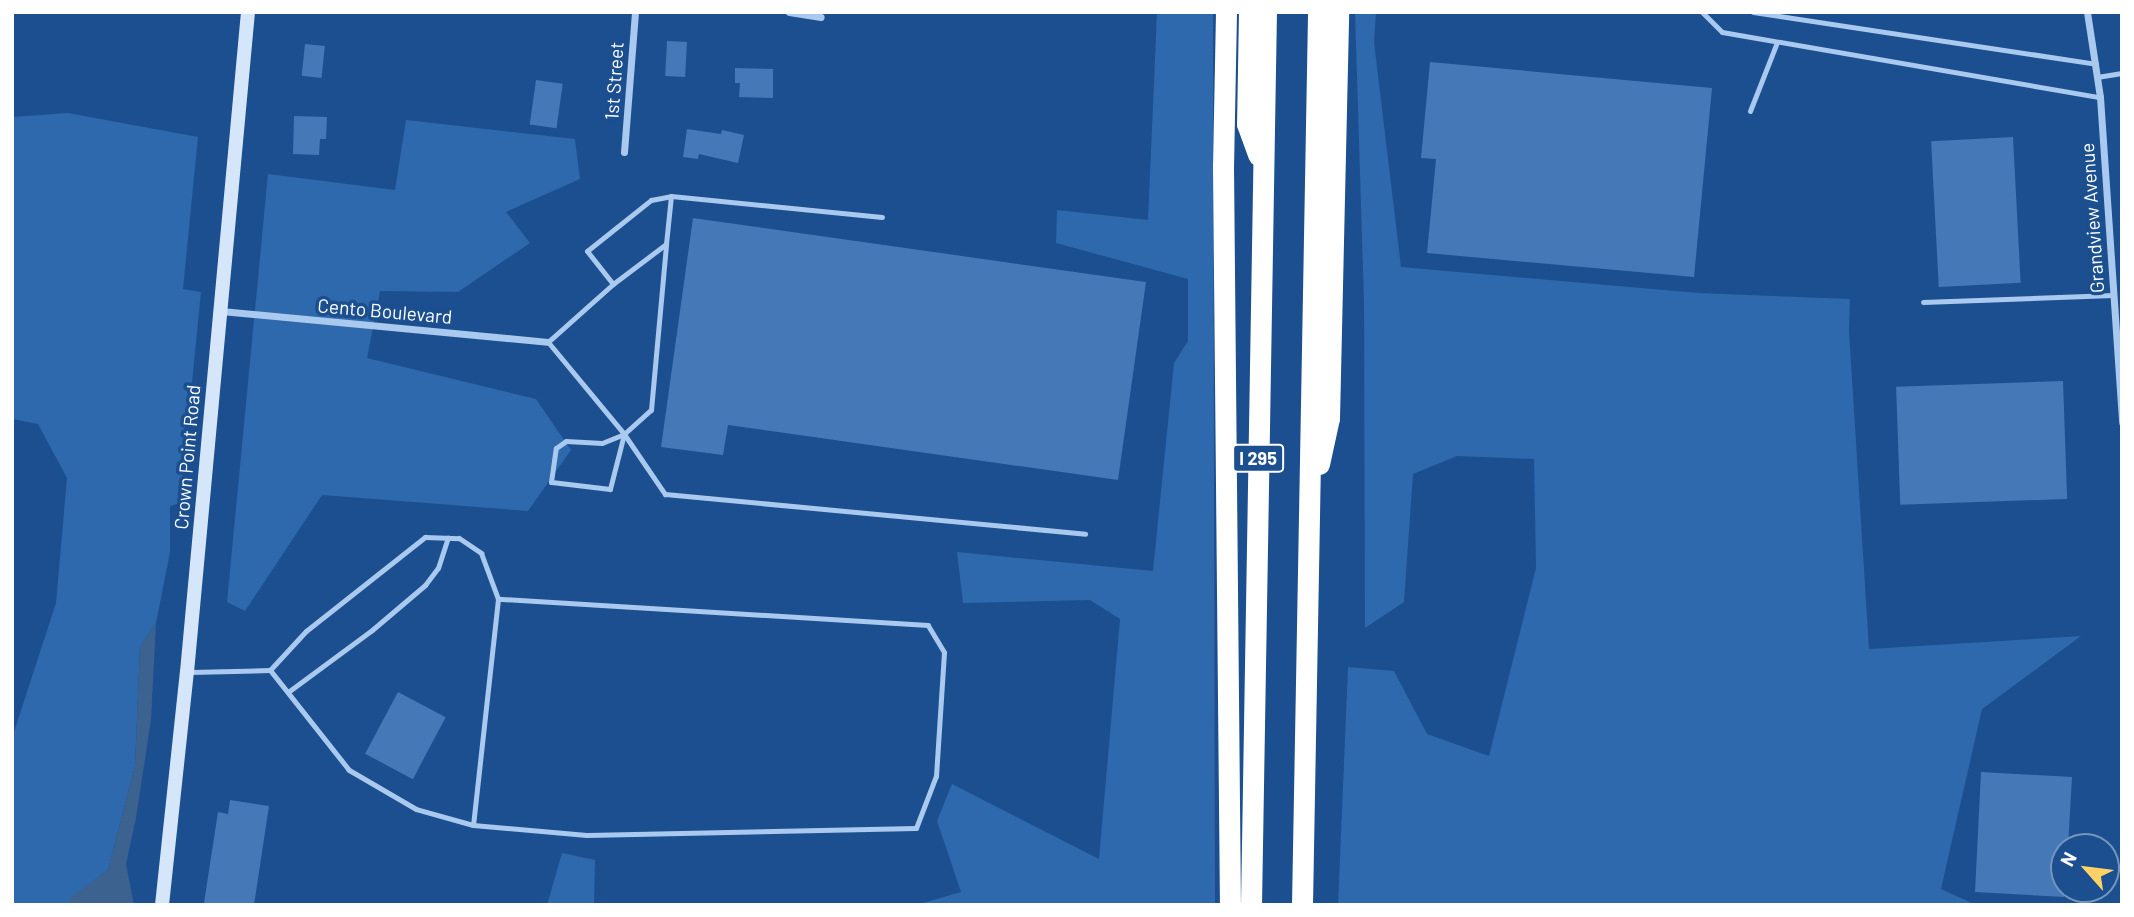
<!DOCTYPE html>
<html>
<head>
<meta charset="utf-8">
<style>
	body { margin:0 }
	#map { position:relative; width:2134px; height:917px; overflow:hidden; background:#1b4f8f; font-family:Barlow,sans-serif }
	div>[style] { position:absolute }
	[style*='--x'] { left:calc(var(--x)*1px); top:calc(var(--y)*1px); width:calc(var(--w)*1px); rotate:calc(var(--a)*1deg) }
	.green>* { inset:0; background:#2e69ad }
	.water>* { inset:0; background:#3c6290 }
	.building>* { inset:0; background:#4478b7; transform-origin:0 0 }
	.lane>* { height:5px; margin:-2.5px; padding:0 2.5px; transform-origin:2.5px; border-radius:2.5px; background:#a9c9ee }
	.street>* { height:7px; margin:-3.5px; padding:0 3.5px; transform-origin:3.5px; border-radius:3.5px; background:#a9c9ee }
	.secondary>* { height:14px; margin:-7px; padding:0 7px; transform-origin:7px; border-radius:7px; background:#d6e6fa }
	.highway>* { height:21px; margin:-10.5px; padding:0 10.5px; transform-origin:10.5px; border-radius:10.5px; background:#fff }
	span { translate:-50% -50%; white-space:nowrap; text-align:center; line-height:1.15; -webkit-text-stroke:7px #1b4f8f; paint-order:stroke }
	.shield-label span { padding:2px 5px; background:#1b4f8f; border:2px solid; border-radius:5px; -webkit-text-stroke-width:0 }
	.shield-label { font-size:18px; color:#fff; font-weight:700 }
	.street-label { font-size:19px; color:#fff }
	.frame { position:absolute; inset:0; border:14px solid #fff; pointer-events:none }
	.north { position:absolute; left:2050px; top:833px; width:70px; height:70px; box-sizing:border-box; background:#1b4f8f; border:2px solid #7695bc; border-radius:50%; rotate:298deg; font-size:19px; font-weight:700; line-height:28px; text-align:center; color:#fff }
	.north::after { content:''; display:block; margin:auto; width:24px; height:32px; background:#ffd166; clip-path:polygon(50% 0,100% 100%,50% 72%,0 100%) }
</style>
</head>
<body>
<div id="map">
	<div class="green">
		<div style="clip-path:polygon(1157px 12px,1213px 12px,1215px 905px,916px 905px,961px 892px,937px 821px,952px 784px,1099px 859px,1120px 619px,1090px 600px,963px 603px,957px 552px,1153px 571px,1174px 363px,1188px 341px,1188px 279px,1056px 243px,1057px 210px,1148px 220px)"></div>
		<div style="clip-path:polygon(1355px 12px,1376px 12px,1374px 42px,1401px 267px,1698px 293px,1850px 299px,1849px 331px,1869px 649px,2081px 636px,1982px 709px,1941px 889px,1976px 905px,1338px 905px,1348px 667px,1394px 671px,1427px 734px,1489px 756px,1536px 568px,1534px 459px,1457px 456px,1413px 474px,1404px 602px,1365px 628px,1364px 302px)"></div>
		<div style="clip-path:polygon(68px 113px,198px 137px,183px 289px,201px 292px,180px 503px,170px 506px,170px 552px,156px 623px,140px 647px,135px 766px,108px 870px,71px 898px,70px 905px,12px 905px,12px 738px,56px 603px,67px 478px,38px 424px,12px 419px,12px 117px)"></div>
		<div style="clip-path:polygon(406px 120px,575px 139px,580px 179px,506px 212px,530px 243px,458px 292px,380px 291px,367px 358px,536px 399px,571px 450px,528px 511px,322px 495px,245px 611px,227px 602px,268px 174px,395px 190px)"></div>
		<div style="clip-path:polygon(562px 853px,595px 860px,594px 905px,547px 905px)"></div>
	</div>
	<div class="water">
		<div style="clip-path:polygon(156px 623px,151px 720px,136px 818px,126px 864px,134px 905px,70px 905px,70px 898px,108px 870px,135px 766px,140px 647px)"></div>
	</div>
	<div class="building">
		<div style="left:667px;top:41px;width:20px;height:35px;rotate:3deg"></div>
		<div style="left:305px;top:44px;width:20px;height:32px;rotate:6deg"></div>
		<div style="clip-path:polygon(1430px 62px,1712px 88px,1694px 277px,1427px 253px,1436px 159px,1421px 158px)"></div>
		<div style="clip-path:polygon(735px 68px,773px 69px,773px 98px,739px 97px,740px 83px,735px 83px)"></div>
		<div style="left:536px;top:80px;width:27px;height:45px;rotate:8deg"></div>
		<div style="clip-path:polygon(294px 116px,327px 117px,326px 139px,320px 139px,319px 155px,293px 154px)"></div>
		<div style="clip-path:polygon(687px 129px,721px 134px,722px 130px,744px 135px,738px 163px,699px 154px,698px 159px,683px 157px)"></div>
		<div style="left:2013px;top:137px;width:146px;height:82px;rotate:87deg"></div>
		<div style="clip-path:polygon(693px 218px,1146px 282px,1118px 480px,728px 425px,723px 455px,661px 447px)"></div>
		<div style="left:2063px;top:381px;width:118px;height:167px;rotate:88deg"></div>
		<div style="left:398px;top:692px;width:54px;height:70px;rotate:28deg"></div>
		<div style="clip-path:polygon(1981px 772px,2072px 777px,2068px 847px,2064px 847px,2064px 897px,1975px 892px)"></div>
		<div style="clip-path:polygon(230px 800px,269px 806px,254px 905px,204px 903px,218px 812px,228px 814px)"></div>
	</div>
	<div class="lane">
		<div style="--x:1702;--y:12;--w:28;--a:45"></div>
		<div style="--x:1722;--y:32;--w:384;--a:9.8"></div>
		<div style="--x:1753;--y:12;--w:347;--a:8.6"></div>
		<div style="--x:2097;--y:77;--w:25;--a:-9"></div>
		<div style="--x:1750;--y:111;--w:74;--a:-68.6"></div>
		<div style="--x:666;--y:244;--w:48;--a:-84.1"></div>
		<div style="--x:671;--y:196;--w:212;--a:5.7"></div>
		<div style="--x:613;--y:284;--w:42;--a:-128.2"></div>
		<div style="--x:587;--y:251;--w:82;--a:-38.6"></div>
		<div style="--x:651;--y:200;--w:20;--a:-11"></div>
		<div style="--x:1923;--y:302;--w:190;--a:-2.1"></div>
		<div style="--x:624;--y:434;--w:57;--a:104.3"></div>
		<div style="--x:610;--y:489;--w:59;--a:-173.2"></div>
		<div style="--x:551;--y:482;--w:34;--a:-82"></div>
		<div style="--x:556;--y:448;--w:12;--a:-35"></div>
		<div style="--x:566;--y:441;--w:36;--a:3"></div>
		<div style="--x:602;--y:443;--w:24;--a:-22"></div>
		<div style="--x:624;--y:434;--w:36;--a:-42"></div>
		<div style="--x:651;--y:410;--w:167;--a:-84.8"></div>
		<div style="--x:666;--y:244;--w:66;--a:143"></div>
		<div style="--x:613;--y:284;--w:87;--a:138.3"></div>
		<div style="--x:548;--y:342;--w:119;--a:50.4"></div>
		<div style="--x:624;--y:434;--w:73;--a:55.7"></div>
		<div style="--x:665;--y:494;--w:422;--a:5.4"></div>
		<div style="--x:190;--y:672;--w:80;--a:-1.4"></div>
		<div style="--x:270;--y:670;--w:53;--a:-47.3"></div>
		<div style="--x:306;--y:631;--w:152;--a:-38.3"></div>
		<div style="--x:425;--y:537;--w:34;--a:2"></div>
		<div style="--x:459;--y:538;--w:27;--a:34"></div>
		<div style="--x:481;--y:553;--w:49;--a:69.7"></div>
		<div style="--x:498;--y:599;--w:227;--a:96.3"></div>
		<div style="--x:473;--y:825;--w:59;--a:-164.3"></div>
		<div style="--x:416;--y:809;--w:78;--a:-149.8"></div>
		<div style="--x:349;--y:770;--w:127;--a:-128.3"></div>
		<div style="--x:288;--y:692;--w:104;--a:-36.4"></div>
		<div style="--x:372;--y:630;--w:70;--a:-40.3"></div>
		<div style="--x:425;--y:585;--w:21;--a:-53"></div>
		<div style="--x:438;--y:568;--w:32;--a:-72"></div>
		<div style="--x:473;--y:825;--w:114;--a:5"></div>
		<div style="--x:587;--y:835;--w:329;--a:-1.2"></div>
		<div style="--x:916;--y:828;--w:56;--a:-69"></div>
		<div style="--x:936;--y:776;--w:124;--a:-86.3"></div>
		<div style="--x:944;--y:652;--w:31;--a:-121"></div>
		<div style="--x:928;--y:625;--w:431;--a:-176.5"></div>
	</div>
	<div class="street">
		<div style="--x:789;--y:12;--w:32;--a:9"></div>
		<div style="--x:2087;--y:12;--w:86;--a:81.3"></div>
		<div style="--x:2100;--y:97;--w:326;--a:86.1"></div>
		<div style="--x:624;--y:152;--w:140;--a:-85.5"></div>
		<div style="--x:221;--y:311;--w:328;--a:5.4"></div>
	</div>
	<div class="secondary">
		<div style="--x:162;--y:905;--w:234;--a:-83.9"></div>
		<div style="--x:187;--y:672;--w:663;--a:-84.72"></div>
	</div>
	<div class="highway">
		<div style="--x:1226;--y:12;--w:154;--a:91.1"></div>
		<div style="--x:1223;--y:166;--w:739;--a:89.46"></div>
		<div style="--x:1249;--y:12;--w:112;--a:91"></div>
		<div style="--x:1247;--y:124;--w:33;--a:70"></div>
		<div style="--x:1319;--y:464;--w:47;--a:-77.7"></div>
		<div style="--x:1329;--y:418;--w:406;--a:-88.7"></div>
		<div style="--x:1251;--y:905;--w:893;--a:-89.04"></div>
		<div style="--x:1302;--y:905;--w:893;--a:-88.97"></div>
	</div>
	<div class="shield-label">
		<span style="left:1258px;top:458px">I 295</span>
	</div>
	<div class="street-label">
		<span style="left:614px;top:81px;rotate:-86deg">1st Street</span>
		<span style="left:2092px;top:218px;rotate:-94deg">Grandview Avenue</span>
		<span style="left:385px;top:311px;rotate:5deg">Cento Boulevard</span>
		<span style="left:187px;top:457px;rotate:-85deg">Crown Point Road</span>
	</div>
	<div class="frame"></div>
	<div class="north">N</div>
</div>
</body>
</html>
